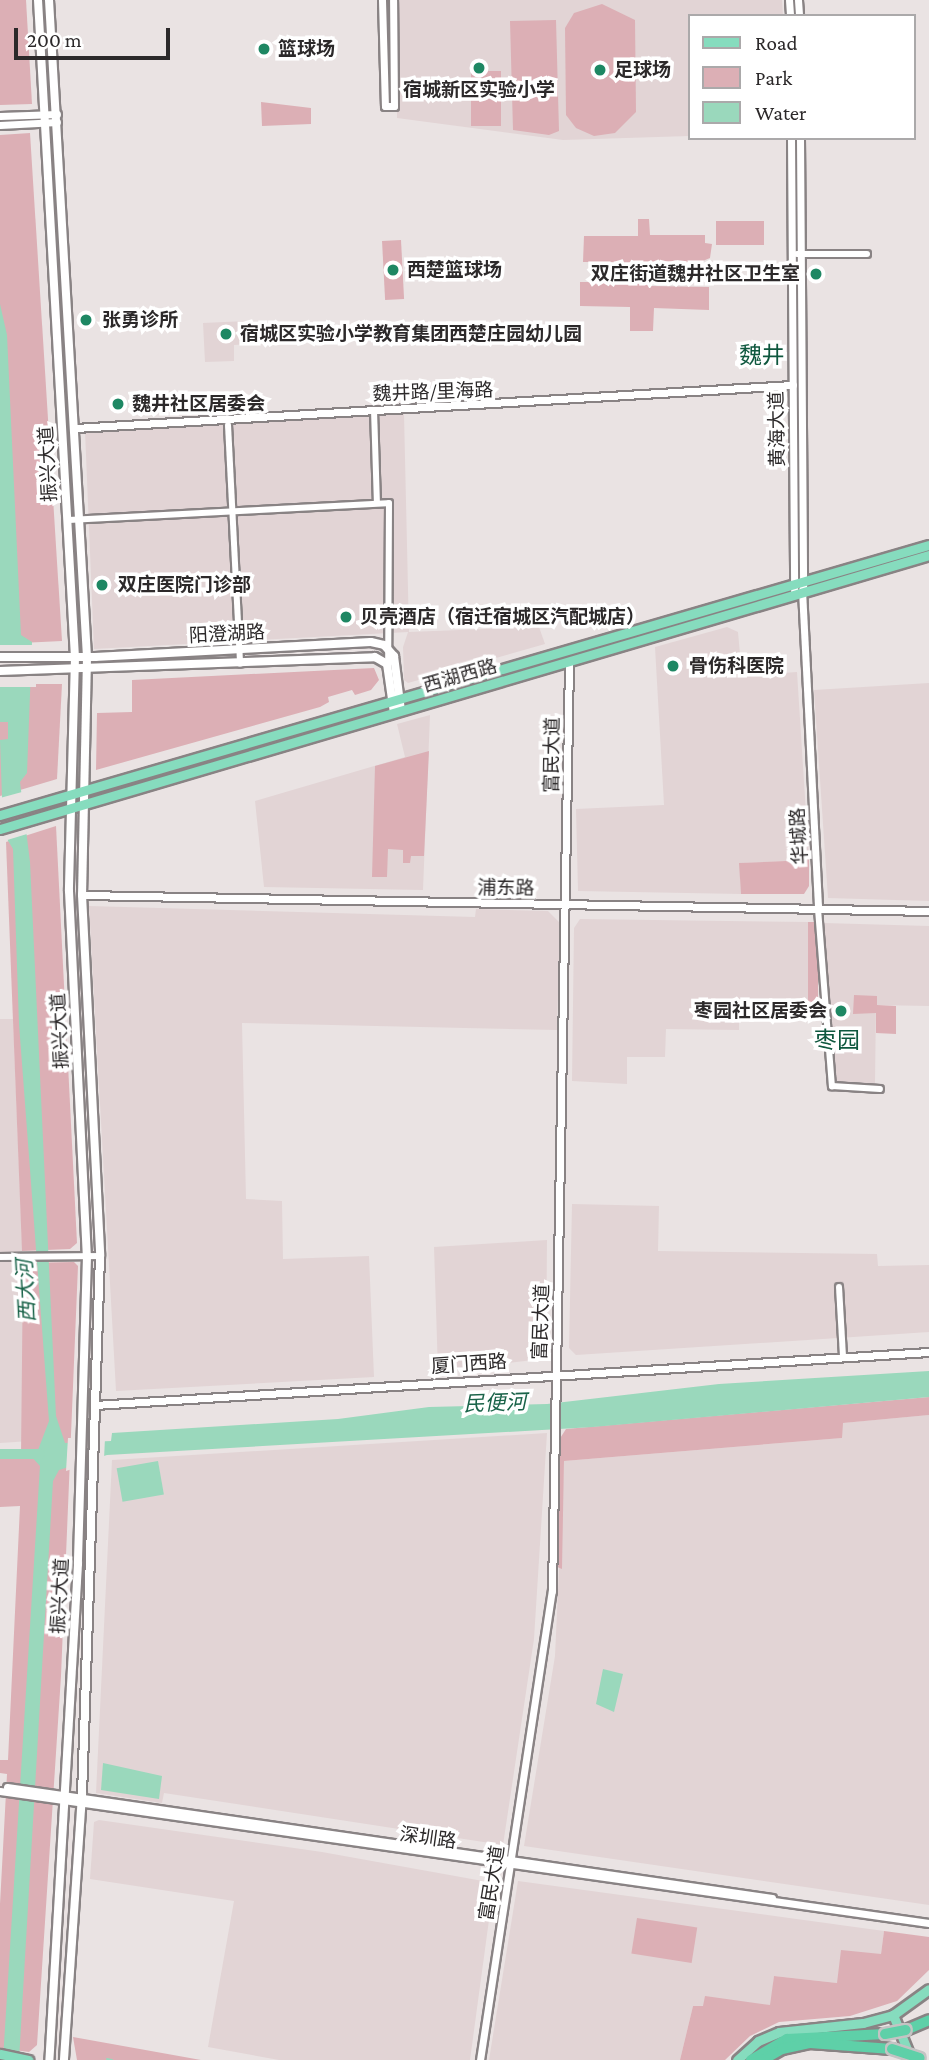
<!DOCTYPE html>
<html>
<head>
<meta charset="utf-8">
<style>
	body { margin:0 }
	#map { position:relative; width:929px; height:2060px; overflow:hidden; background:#eae3e3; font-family:"Crimson Pro","Noto Sans SC",serif }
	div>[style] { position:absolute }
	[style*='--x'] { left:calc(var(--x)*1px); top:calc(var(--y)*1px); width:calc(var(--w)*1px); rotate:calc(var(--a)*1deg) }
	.built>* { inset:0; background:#e2d4d5 }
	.green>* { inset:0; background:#dcafb5; transform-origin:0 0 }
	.water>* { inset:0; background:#9ad8bc; transform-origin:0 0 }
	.pier>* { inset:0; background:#eae3e3; transform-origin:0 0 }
	.stream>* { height:2px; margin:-1px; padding:0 1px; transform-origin:1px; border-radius:1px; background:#9ad8bc }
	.river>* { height:10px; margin:-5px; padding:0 5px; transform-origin:5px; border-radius:5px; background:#9ad8bc }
	.roads { filter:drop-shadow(2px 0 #898384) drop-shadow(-2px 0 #898384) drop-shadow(0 2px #898384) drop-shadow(0 -2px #898384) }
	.minor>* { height:6px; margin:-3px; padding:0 3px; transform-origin:3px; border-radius:3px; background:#fff }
	.tertiary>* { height:7px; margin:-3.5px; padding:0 3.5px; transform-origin:3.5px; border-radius:3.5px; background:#fff }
	.secondary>* { height:8px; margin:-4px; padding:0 4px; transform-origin:4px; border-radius:4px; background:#fff }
	.primary>* { height:9px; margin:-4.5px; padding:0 4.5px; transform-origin:4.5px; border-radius:4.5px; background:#86dcbe }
	.trunk>* { height:10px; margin:-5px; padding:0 5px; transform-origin:5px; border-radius:5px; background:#5ed0a8 }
	.bridges { filter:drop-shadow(2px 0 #c4c3c3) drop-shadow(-2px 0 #c4c3c3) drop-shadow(0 2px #c4c3c3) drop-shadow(0 -2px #c4c3c3) }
	.trunk-bridge>* { height:10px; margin:-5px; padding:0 5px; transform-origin:5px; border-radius:5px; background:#5ed0a8 }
	.dots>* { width:19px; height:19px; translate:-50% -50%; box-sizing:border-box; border:4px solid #fff; border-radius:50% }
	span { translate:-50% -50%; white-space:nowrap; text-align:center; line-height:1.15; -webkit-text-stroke:7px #fff; paint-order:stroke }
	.poi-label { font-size:19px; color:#2c292a; font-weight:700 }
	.left { translate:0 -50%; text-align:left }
	.right { translate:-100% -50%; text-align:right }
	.street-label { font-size:19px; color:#2c292a }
	.water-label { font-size:21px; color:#1a6349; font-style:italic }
	.quarter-label { font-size:23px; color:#0e573e }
	.legend { position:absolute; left:688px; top:14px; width:228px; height:126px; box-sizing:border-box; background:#fff; border:2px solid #aba9aa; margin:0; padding:9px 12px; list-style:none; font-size:21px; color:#2c292a }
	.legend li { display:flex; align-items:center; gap:14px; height:35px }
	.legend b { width:35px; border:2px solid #aba9aa }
	.scale { position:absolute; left:14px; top:28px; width:156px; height:32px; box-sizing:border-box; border:4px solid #2c292a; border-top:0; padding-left:9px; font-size:21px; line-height:24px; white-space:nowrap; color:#2c292a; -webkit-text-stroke:5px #fff; paint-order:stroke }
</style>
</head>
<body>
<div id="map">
	<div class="built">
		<div style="clip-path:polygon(397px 0,782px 0,783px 16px,689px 16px,689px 136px,563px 140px,397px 118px)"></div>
		<div style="clip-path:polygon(247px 321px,248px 344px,234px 345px,234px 361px,205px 362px,203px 323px)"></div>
		<div style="clip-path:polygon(404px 414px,409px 632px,539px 627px,545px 644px,408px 683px,404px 680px,403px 647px,408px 632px,94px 649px,85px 431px)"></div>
		<div style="clip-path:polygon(727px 627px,738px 632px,742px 676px,797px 672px,809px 860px,740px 863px,741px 894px,578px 891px,576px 809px,664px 805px,655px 647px)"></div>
		<div style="clip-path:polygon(929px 683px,929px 901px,828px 898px,814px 690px)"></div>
		<div style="clip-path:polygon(430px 715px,423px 890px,264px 887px,255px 801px,405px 757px,397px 724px)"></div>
		<div style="clip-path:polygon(89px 906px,475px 917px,476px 909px,548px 911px,560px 923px,557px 1030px,242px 1023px,246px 1199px,282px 1201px,283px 1259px,369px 1256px,374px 1377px,116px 1391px)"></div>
		<div style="clip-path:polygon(580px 919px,808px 922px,812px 1009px,739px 1007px,739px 1030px,666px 1029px,665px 1057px,627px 1057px,627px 1084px,572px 1081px,574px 928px)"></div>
		<div style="clip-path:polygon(824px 923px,929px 926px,929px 1006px,876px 1005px,875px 1083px,833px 1083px)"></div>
		<div style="clip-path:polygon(0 1019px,13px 1019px,30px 1441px,0 1443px)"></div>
		<div style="clip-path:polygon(572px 1204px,659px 1206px,658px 1251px,877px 1254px,878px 1266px,929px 1265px,929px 1332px,576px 1355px,569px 1348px)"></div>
		<div style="clip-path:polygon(547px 1240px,546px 1353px,533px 1360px,438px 1371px,434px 1247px)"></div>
		<div style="clip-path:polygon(929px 1415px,929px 1905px,524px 1846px,555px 1656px,564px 1461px,842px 1438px,842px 1423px)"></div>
		<div style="clip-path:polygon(547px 1433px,534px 1639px,503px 1845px,164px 1793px,162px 1803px,96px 1793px,112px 1460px)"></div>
		<div style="clip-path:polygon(99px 1820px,322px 1852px,494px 1883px,470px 2060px,279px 2060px,208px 2047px,234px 1901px,90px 1879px,94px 1822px)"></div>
		<div style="clip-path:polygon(518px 1881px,884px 1931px,881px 1954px,837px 1983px,774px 1976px,771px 2005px,693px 2006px,680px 2060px,489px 2060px)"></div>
	</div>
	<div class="green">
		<div style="clip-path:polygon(0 0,26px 0,32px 104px,0 105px)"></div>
		<div style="clip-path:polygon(602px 4px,635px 20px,636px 112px,615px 133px,594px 136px,576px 128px,566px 115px,565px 28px,574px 13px)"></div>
		<div style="clip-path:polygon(556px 20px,559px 131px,549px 135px,513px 130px,510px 21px)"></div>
		<div style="left:471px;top:71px;width:30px;height:55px"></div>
		<div style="clip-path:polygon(261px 102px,311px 108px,311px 124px,262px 126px)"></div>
		<div style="clip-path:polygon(30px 133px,62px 641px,0 644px,0 135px)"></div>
		<div style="clip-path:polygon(638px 219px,649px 219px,650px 235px,705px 235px,705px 243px,712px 244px,710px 258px,698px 263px,583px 262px,584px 236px,638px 236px)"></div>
		<div style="left:764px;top:221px;width:24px;height:48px;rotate:90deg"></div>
		<div style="left:401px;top:240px;width:59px;height:19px;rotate:87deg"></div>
		<div style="clip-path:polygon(633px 264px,651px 264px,651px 286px,709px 287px,709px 310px,654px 308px,653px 331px,630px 331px,630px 307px,580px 306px,580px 282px,632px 282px)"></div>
		<div style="clip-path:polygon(374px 668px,379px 680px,371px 690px,355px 695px,352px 690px,328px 697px,329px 702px,320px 707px,96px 770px,97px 713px,132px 712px,132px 680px)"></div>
		<div style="clip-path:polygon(0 684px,62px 684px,57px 779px,0 796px)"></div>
		<div style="clip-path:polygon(429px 751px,424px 856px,411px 856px,410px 863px,403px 863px,403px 850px,388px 849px,387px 877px,372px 877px,375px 766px)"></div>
		<div style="clip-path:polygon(56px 826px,77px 1243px,70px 1249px,22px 1251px,6px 842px)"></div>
		<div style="clip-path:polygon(809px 860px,809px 886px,804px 894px,741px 894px,739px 863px)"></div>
		<div style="left:808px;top:922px;width:10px;height:87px"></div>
		<div style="clip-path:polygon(854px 995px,877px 996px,877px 1005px,896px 1006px,896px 1034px,876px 1033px,876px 1013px,853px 1014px)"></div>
		<div style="clip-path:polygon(74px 1262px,78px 1266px,61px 1676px,37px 2045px,29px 2052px,0 2048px,0 1904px,7px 1774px,0 1773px,0 1760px,8px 1760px,20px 1506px,0 1507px,0 1458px,21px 1456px,23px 1263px)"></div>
		<div style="clip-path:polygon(929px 1397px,929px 1415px,843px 1423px,842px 1438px,564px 1461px,562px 1569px,555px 1566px,559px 1440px,566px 1429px)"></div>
		<div style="left:637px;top:1918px;width:61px;height:36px;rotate:9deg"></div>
		<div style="clip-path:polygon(884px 1931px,929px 1937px,929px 1970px,897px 2001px,850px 2016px,779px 2022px,750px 2036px,725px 2060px,680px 2060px,693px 2006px,703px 2006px,705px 1996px,770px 2005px,774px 1976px,837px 1983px,841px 1950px,881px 1954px)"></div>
		<div style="clip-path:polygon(73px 2037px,201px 2060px,77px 2060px)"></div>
	</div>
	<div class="water">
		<div style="clip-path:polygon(0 304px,7px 335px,21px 635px,32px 642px,27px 773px,20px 782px,30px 862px,56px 1416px,65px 1443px,111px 1441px,112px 1433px,338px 1419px,429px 1407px,547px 1404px,719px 1384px,929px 1371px,929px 1397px,593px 1427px,107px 1455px,59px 1470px,53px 1481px,19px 2060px,3px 2060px,40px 1466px,28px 1453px,38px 1450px,49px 1421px,19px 1024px,13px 849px,7px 839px,2px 797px,0 740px,8px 739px,8px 722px,0 722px)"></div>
		<div style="left:158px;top:1461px;width:34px;height:42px;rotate:80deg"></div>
		<div style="clip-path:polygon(603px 1669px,623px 1674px,614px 1712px,596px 1704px)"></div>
		<div style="clip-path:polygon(103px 1763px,162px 1776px,159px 1799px,101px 1790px)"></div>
	</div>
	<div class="pier">
		<div style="left:0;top:645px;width:36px;height:42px"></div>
		<div style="clip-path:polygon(22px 792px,27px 834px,4px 841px,0 798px)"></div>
		<div style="clip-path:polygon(68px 1438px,105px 1438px,104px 1459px,66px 1471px)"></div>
	</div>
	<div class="stream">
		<div style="--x:107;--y:2059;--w:5;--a:11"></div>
	</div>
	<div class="river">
		<div style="--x:0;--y:1454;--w:40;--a:0"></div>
	</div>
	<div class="roads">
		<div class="minor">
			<div style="--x:797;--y:254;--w:70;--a:0"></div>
			<div style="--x:374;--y:410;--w:93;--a:88.2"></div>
			<div style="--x:228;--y:425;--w:239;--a:87.1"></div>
			<div style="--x:67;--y:520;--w:322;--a:-3"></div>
			<div style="--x:389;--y:503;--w:165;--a:90.3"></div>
			<div style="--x:818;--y:909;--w:178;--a:85.5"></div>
			<div style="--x:832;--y:1086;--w:48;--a:3.6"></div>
			<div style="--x:0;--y:1257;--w:100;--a:-0.6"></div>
			<div style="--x:839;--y:1287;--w:70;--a:86.7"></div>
		</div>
		<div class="tertiary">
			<div style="--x:382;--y:0;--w:106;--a:88.4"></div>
			<div style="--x:385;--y:106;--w:9;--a:0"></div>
			<div style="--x:394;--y:106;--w:106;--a:-90.5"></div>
			<div style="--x:789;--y:0;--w:16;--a:86"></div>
			<div style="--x:798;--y:0;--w:16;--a:86"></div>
			<div style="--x:0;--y:116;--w:57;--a:-2"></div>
			<div style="--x:0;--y:125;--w:57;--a:-3"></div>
			<div style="--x:791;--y:138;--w:455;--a:89.6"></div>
			<div style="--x:800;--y:138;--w:452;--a:89.6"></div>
			<div style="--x:75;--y:428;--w:719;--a:-3.43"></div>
			<div style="--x:802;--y:590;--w:319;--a:87.1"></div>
			<div style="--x:82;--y:895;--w:847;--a:1.08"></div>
			<div style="--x:95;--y:1405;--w:836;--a:-3.64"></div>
			<div style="--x:7;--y:1787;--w:773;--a:8.26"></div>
			<div style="--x:0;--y:1791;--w:938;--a:8.09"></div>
			<div style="--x:480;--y:2060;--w:474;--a:-81.3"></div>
			<div style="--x:552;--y:1591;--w:928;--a:-88.95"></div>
		</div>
		<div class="secondary">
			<div style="--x:38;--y:0;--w:658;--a:86.78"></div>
			<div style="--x:75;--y:657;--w:234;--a:91.5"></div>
			<div style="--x:69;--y:891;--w:365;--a:87.2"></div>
			<div style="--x:87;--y:1256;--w:308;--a:91.7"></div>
			<div style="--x:78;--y:1564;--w:497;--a:93.3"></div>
			<div style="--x:49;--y:0;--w:658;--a:86.69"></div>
			<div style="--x:87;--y:657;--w:238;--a:91.2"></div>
			<div style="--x:82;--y:895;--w:361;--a:87.1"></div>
			<div style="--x:100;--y:1256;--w:539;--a:91.91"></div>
			<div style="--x:82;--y:1795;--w:266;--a:93.9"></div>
			<div style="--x:0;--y:657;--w:95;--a:0"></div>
			<div style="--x:95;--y:657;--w:276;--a:-3.1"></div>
			<div style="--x:371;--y:642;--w:13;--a:13"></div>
			<div style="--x:384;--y:645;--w:15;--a:48"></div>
			<div style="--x:394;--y:656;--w:55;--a:82.7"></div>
			<div style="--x:0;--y:671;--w:375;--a:-2.1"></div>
			<div style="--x:375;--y:657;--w:14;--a:30"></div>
			<div style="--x:387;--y:664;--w:49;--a:81.9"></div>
		</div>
		<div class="primary">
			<div style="--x:0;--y:815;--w:967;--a:-16.21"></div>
			<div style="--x:0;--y:829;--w:969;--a:-16.43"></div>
			<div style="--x:0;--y:2054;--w:29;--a:12"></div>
			<div style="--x:911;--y:2059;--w:48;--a:-112.2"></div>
			<div style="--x:893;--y:2015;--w:44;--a:-35.8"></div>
			<div style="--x:737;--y:2060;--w:28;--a:-42"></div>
			<div style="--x:758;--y:2041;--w:23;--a:-23"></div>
			<div style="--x:779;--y:2032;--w:84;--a:-6.1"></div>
			<div style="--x:863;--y:2023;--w:31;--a:-15"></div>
		</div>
		<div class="trunk">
			<div style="--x:906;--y:2030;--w:25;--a:-23"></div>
			<div style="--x:751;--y:2060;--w:42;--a:-30.3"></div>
			<div style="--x:787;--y:2039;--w:98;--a:-2.9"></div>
			<div style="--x:763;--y:2060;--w:22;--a:-30"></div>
			<div style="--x:782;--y:2049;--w:29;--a:-12"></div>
			<div style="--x:810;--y:2043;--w:82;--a:4.2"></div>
		</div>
	</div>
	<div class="bridges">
		<div class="trunk-bridge">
			<div style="--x:885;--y:2034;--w:21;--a:-11"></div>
			<div style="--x:892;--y:2049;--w:29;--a:18"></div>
		</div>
	</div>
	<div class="dots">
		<div style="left:264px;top:49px;background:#1e8763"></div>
		<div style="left:479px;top:68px;background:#1e8763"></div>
		<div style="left:600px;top:70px;background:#1e8763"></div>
		<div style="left:393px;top:270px;background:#1e8763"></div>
		<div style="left:816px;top:274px;background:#1e8763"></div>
		<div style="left:86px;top:320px;background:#1e8763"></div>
		<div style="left:226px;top:334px;background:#1e8763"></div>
		<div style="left:118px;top:404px;background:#1e8763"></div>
		<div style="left:102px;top:585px;background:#1e8763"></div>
		<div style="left:346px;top:617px;background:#1e8763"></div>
		<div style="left:673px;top:666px;background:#1e8763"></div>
		<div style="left:841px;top:1011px;background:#1e8763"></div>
	</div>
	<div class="poi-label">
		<span class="left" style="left:278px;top:49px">篮球场</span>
		<span class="left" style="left:614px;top:70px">足球场</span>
		<span style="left:479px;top:90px">宿城新区实验小学</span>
		<span class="left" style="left:407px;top:270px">西楚篮球场</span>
		<span class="right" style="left:800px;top:274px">双庄街道魏井社区卫生室</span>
		<span class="left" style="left:102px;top:320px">张勇诊所</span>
		<span class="left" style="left:240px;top:334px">宿城区实验小学教育集团西楚庄园幼儿园</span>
		<span class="left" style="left:132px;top:404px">魏井社区居委会</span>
		<span class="left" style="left:118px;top:585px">双庄医院门诊部</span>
		<span class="left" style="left:360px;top:617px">贝壳酒店（宿迁宿城区汽配城店）</span>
		<span class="left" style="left:689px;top:666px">骨伤科医院</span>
		<span class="right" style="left:827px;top:1011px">枣园社区居委会</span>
	</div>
	<div class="street-label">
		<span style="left:433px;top:392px;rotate:-2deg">魏井路/里海路</span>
		<span style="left:777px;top:429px;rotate:-91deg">黄海大道</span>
		<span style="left:48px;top:464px;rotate:-93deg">振兴大道</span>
		<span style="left:227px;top:634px;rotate:-3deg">阳澄湖路</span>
		<span style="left:460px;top:676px;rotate:-16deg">西湖西路</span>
		<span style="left:552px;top:755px;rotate:-89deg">富民大道</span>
		<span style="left:799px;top:836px;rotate:-93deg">华城路</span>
		<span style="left:506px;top:888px;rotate:1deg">浦东路</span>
		<span style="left:60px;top:1031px;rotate:-93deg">振兴大道</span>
		<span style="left:541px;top:1322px;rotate:-88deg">富民大道</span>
		<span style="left:469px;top:1364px;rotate:-4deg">厦门西路</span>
		<span style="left:60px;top:1596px;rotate:-87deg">振兴大道</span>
		<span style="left:428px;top:1838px;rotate:8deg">深圳路</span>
		<span style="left:492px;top:1883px;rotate:-81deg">富民大道</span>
	</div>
	<div class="water-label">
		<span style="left:26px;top:1291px;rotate:-93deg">西大河</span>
		<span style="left:495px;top:1403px;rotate:-2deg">民便河</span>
	</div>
	<div class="quarter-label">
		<span style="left:762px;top:355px">魏井</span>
		<span style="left:837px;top:1040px">枣园</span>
	</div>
	<ul class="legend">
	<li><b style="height:9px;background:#86dcbe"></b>Road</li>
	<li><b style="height:19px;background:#dcafb5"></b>Park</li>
	<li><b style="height:19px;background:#9ad8bc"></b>Water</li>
	</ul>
	<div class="scale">200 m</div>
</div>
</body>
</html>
